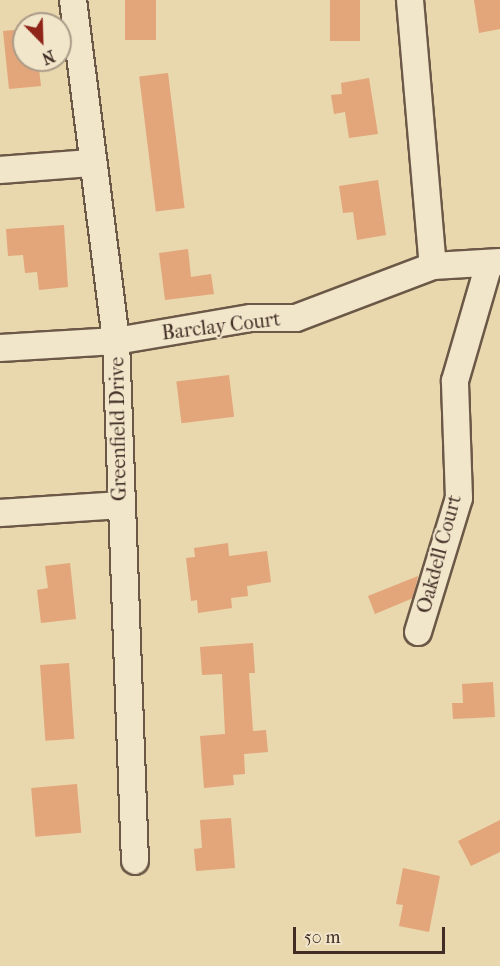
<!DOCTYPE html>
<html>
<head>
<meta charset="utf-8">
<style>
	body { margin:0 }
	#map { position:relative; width:500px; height:966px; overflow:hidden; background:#e9d7ad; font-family:"IM FELL French Canon",serif }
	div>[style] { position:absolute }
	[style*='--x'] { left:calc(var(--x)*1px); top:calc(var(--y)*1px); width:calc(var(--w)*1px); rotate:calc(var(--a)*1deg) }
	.building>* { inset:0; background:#e3a57a; transform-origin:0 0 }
	.roads { filter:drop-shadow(2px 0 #6b5847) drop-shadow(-2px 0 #6b5847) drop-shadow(0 2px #6b5847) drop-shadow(0 -2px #6b5847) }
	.minor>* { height:26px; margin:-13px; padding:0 13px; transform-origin:13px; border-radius:13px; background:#f1e5ca }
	span { translate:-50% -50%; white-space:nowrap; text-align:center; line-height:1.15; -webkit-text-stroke:4.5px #f1e5ca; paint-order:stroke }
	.street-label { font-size:20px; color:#412d25 }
	.north { position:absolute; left:12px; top:12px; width:60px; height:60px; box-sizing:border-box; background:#f1e5ca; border:2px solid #ab9b88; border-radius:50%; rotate:157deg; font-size:16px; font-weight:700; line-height:24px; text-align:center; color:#412d25 }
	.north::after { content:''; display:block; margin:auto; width:21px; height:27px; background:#8f2418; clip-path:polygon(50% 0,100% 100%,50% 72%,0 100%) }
	.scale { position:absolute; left:293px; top:927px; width:152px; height:27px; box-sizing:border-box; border:3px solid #412d25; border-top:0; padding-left:8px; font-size:18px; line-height:21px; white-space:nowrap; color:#412d25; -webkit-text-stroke:4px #f1e5ca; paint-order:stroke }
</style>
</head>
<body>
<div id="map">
	<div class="building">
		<div style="left:125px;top:0;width:31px;height:40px"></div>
		<div style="left:330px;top:0;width:30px;height:41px"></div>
		<div style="clip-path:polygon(474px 0,500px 0,500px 29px,479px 33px)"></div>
		<div style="clip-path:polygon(24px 29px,24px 60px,38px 60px,41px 86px,9px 89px,3px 31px)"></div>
		<div style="left:168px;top:73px;width:136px;height:29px;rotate:83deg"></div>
		<div style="clip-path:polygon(369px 78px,378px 134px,349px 138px,345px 112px,334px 114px,331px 95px,342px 94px,341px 83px)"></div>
		<div style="clip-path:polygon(378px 180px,386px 235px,357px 240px,353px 212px,343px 213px,339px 186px)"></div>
		<div style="clip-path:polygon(64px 225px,68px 287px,39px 290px,37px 272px,25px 273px,23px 255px,8px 256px,6px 229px)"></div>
		<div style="clip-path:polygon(188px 249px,191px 277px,211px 274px,214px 294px,165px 300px,159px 253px)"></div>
		<div style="left:229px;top:375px;width:42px;height:53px;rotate:83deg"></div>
		<div style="clip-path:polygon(228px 543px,229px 556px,267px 551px,271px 582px,247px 586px,248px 596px,231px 598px,232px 608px,198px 613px,197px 600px,191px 601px,186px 558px,195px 557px,194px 548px)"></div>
		<div style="clip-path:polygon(70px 563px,76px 619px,41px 623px,37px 590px,48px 588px,45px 566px)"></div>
		<div style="clip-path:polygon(418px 576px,413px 598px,375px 614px,368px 596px)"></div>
		<div style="clip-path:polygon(253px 643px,255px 673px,249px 673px,253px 731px,266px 730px,268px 752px,244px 754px,245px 774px,233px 775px,234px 785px,204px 788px,200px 736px,225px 734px,222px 674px,202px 675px,200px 647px)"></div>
		<div style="left:69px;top:663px;width:76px;height:29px;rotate:86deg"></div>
		<div style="clip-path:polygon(493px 682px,495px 717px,453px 719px,452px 703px,463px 703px,462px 684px)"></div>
		<div style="left:77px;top:784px;width:49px;height:46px;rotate:85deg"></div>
		<div style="clip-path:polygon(231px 818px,235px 868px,196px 871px,194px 849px,202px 848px,200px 820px)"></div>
		<div style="clip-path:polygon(500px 820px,500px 852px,471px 866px,458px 841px)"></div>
		<div style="clip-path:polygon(403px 868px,440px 876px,429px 932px,399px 926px,403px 905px,396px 904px)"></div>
	</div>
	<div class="roads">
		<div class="minor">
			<div style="--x:73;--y:0;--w:344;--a:82.8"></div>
			<div style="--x:116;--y:341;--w:520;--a:87.91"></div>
			<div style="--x:410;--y:0;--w:267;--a:85.1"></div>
			<div style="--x:0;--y:170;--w:91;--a:-4.4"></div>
			<div style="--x:0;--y:348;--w:116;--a:-3.5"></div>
			<div style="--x:116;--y:341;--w:137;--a:-9.7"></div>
			<div style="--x:251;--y:318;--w:45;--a:0"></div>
			<div style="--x:296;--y:318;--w:147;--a:-20.8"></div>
			<div style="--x:433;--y:266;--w:67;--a:-3.4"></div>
			<div style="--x:0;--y:513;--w:120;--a:-3.8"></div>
			<div style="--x:418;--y:632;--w:140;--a:-73"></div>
			<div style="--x:459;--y:498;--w:117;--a:-92"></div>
			<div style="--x:455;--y:381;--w:122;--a:-73.8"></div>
		</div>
	</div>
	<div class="street-label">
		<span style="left:221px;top:326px;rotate:-7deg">Barclay Court</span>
		<span style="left:118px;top:429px;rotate:-91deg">Greenfield Drive</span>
		<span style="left:439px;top:554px;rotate:-75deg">Oakdell Court</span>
	</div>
	<div class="north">N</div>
	<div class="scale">50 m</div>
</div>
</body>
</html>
